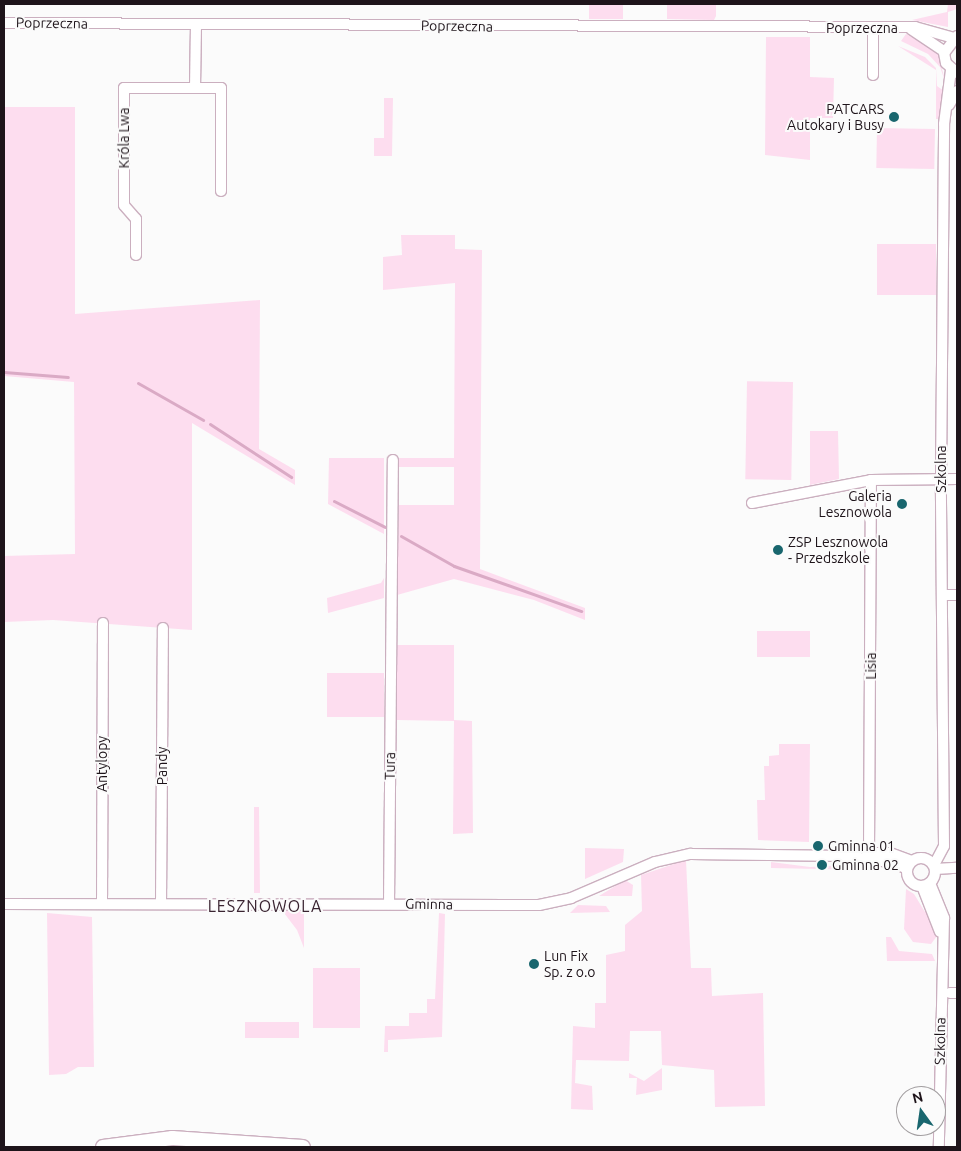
<!DOCTYPE html>
<html>
<head>
<meta charset="utf-8">
<style>
	body { margin:0 }
	#map { position:relative; width:961px; height:1151px; overflow:hidden; background:#fbfbfb; font-family:Ubuntu,sans-serif }
	div>[style] { position:absolute }
	[style*='--x'] { left:calc(var(--x)*1px); top:calc(var(--y)*1px); width:calc(var(--w)*1px); rotate:calc(var(--a)*1deg) }
	.green>* { inset:0; background:#fdddef; transform-origin:0 0 }
	.stream>* { height:3px; margin:-1.5px; padding:0 1.5px; transform-origin:1.5px; border-radius:1.5px; background:#daaac5 }
	.roads { filter:drop-shadow(1px 0 #cbafbf) drop-shadow(-1px 0 #cbafbf) drop-shadow(0 1px #cbafbf) drop-shadow(0 -1px #cbafbf) }
	.street>* { height:10px; margin:-5px; padding:0 5px; transform-origin:5px; border-radius:5px; background:#fff }
	.street>.ring { margin:-5px; padding:0; box-sizing:content-box; background:none; border:10px solid #fff; border-radius:50% }
	.secondary>* { height:14px; margin:-7px; padding:0 7px; transform-origin:7px; border-radius:7px; background:#fff }
	.dots>* { width:14px; height:14px; translate:-50% -50%; box-sizing:border-box; border:2px solid #fbfbfb; border-radius:50% }
	span { translate:-50% -50%; white-space:nowrap; text-align:center; line-height:1.15; -webkit-text-stroke:4px #fbfbfb; paint-order:stroke }
	.street-label { font-size:14px; color:#1e141a }
	.poi-label { font-size:14px; color:#1e141a }
	.right { translate:-100% -50%; text-align:right }
	.left { translate:0 -50%; text-align:left }
	.quarter-label { font-size:16px; color:#3a2431; letter-spacing:1px }
	.frame { position:absolute; inset:0; border:5px solid #1e141a; pointer-events:none }
	.north { position:absolute; left:896px; top:1086px; width:50px; height:50px; box-sizing:border-box; background:#fbfbfb; border:1px solid #a39fa1; border-radius:50%; rotate:346deg; font-size:14px; font-weight:700; line-height:20px; text-align:center; color:#1e141a }
	.north::after { content:''; display:block; margin:auto; width:18px; height:22px; background:#19666e; clip-path:polygon(50% 0,100% 100%,50% 72%,0 100%) }
</style>
</head>
<body>
<div id="map">
	<div class="green">
		<div style="left:589px;top:4px;width:34px;height:15px"></div>
		<div style="clip-path:polygon(667px 4px,716px 4px,716px 16px,714px 20px,667px 19px)"></div>
		<div style="clip-path:polygon(948px 4px,957px 4px,957px 9px,948px 12px,948px 27px,912px 20px,947px 12px)"></div>
		<div style="clip-path:polygon(906px 34px,937px 50px,946px 84px,940px 67px,928px 54px,901px 41px)"></div>
		<div style="clip-path:polygon(766px 37px,810px 37px,810px 77px,834px 78px,833px 118px,810px 118px,810px 160px,765px 155px)"></div>
		<div style="clip-path:polygon(898px 46px,925px 57px,936px 68px,937px 86px,944px 91px,940px 119px,936px 119px,936px 70px)"></div>
		<div style="clip-path:polygon(384px 98px,393px 98px,392px 156px,374px 156px,374px 138px,384px 138px)"></div>
		<div style="clip-path:polygon(4px 107px,75px 107px,75px 314px,260px 300px,259px 449px,295px 470px,295px 485px,192px 423px,192px 630px,53px 620px,4px 622px,4px 556px,75px 554px,74px 382px,4px 376px)"></div>
		<div style="left:877px;top:128px;width:58px;height:40px;rotate:1deg"></div>
		<div style="clip-path:polygon(401px 235px,455px 235px,455px 249px,482px 250px,480px 569px,585px 608px,585px 620px,534px 600px,454px 579px,397px 595px,399px 505px,454px 505px,454px 467px,399px 467px,399px 458px,454px 458px,455px 283px,383px 290px,383px 257px,402px 255px)"></div>
		<div style="left:936px;top:244px;width:51px;height:59px;rotate:90deg"></div>
		<div style="left:793px;top:382px;width:98px;height:46px;rotate:91deg"></div>
		<div style="clip-path:polygon(810px 431px,838px 431px,839px 479px,810px 485px)"></div>
		<div style="clip-path:polygon(329px 458px,384px 458px,384px 534px,328px 504px)"></div>
		<div style="clip-path:polygon(384px 578px,384px 598px,328px 613px,327px 598px,381px 583px)"></div>
		<div style="left:757px;top:631px;width:53px;height:26px"></div>
		<div style="clip-path:polygon(397px 645px,454px 645px,454px 720px,472px 721px,473px 833px,453px 834px,454px 721px,397px 720px)"></div>
		<div style="left:327px;top:673px;width:57px;height:44px"></div>
		<div style="clip-path:polygon(779px 744px,810px 744px,809px 842px,758px 840px,757px 800px,765px 800px,764px 766px,769px 766px,769px 756px,779px 755px)"></div>
		<div style="clip-path:polygon(254px 807px,259px 807px,260px 893px,254px 893px)"></div>
		<div style="clip-path:polygon(585px 848px,624px 849px,623px 862px,585px 879px)"></div>
		<div style="clip-path:polygon(686px 860px,691px 968px,711px 968px,712px 996px,763px 993px,765px 1106px,715px 1107px,714px 1070px,662px 1065px,661px 1031px,630px 1031px,629px 1061px,576px 1060px,575px 1083px,592px 1086px,593px 1110px,571px 1109px,573px 1026px,595px 1028px,595px 1003px,606px 1003px,606px 955px,625px 951px,625px 925px,642px 911px,641px 875px)"></div>
		<div style="clip-path:polygon(771px 862px,810px 867px,867px 864px,866px 870px,771px 868px)"></div>
		<div style="clip-path:polygon(625px 880px,633px 885px,632px 896px,599px 896px)"></div>
		<div style="clip-path:polygon(906px 889px,914px 894px,925px 912px,929px 911px,937px 936px,931px 944px,913px 942px,904px 929px)"></div>
		<div style="clip-path:polygon(578px 905px,606px 906px,610px 912px,570px 913px)"></div>
		<div style="clip-path:polygon(281px 909px,304px 910px,304px 948px,297px 930px)"></div>
		<div style="clip-path:polygon(47px 913px,92px 917px,94px 1067px,78px 1067px,66px 1074px,49px 1075px)"></div>
		<div style="clip-path:polygon(439px 913px,445px 914px,442px 1037px,388px 1040px,388px 1052px,384px 1052px,385px 1026px,409px 1026px,409px 1013px,427px 1013px,427px 999px,435px 999px)"></div>
		<div style="clip-path:polygon(886px 937px,891px 937px,899px 951px,932px 954px,935px 961px,887px 961px)"></div>
		<div style="left:313px;top:968px;width:47px;height:60px"></div>
		<div style="left:245px;top:1022px;width:54px;height:16px"></div>
		<div style="clip-path:polygon(662px 1068px,662px 1090px,636px 1095px,637px 1078px,629px 1078px,629px 1073px,644px 1081px)"></div>
	</div>
	<div class="stream">
		<div style="--x:4;--y:372;--w:64;--a:4.5"></div>
		<div style="--x:138;--y:383;--w:75;--a:29.6"></div>
		<div style="--x:210;--y:424;--w:97;--a:33.2"></div>
		<div style="--x:334;--y:501;--w:57;--a:27"></div>
		<div style="--x:401;--y:536;--w:61;--a:29.5"></div>
		<div style="--x:454;--y:566;--w:135;--a:19.5"></div>
	</div>
	<div class="roads">
		<div class="street">
			<div style="--x:4;--y:23;--w:911;--a:0.25"></div>
			<div style="--x:915;--y:27;--w:41;--a:15.8"></div>
			<div style="--x:873;--y:28;--w:47;--a:90"></div>
			<div style="--x:911;--y:29;--w:40;--a:34"></div>
			<div style="--x:957;--y:36;--w:21;--a:127"></div>
			<div style="--x:944;--y:53;--w:10;--a:79"></div>
			<div style="--x:946;--y:63;--w:15;--a:42"></div>
			<div style="--x:195;--y:88;--w:64;--a:-89.1"></div>
			<div style="--x:949;--y:105;--w:16;--a:-60"></div>
			<div style="--x:136;--y:255;--w:36;--a:-90"></div>
			<div style="--x:136;--y:219;--w:18;--a:-131"></div>
			<div style="--x:124;--y:205;--w:117;--a:-90"></div>
			<div style="--x:124;--y:88;--w:97;--a:0"></div>
			<div style="--x:221;--y:88;--w:103;--a:90"></div>
			<div style="--x:752;--y:503;--w:121;--a:-10.9"></div>
			<div style="--x:871;--y:480;--w:86;--a:-0.7"></div>
			<div style="--x:943;--y:595;--w:14;--a:0"></div>
			<div style="--x:869;--y:852;--w:372;--a:-89.7"></div>
			<div style="--x:867;--y:853;--w:23;--a:0"></div>
			<div style="--x:890;--y:853;--w:23;--a:20"></div>
			<div class="ring" style="left:907px;top:858px;width:18px;height:18px"></div>
			<div style="--x:934;--y:865;--w:21;--a:-62"></div>
			<div style="--x:944;--y:846;--w:367;--a:-90.5"></div>
			<div style="--x:941;--y:479;--w:355;--a:-89.5"></div>
			<div style="--x:944;--y:124;--w:54;--a:-82.6"></div>
			<div style="--x:935;--y:869;--w:22;--a:-3"></div>
			<div style="--x:930;--y:883;--w:38;--a:68"></div>
			<div style="--x:944;--y:918;--w:229;--a:91.3"></div>
			<div style="--x:922;--y:886;--w:49;--a:68.6"></div>
			<div style="--x:161;--y:903;--w:275;--a:-89.6"></div>
			<div style="--x:4;--y:904;--w:535;--a:0.11"></div>
			<div style="--x:539;--y:905;--w:33;--a:-12"></div>
			<div style="--x:571;--y:898;--w:91;--a:-23.2"></div>
			<div style="--x:655;--y:862;--w:37;--a:-13"></div>
			<div style="--x:691;--y:854;--w:155;--a:0.7"></div>
			<div style="--x:846;--y:856;--w:49;--a:8.1"></div>
			<div style="--x:895;--y:863;--w:13;--a:27"></div>
			<div style="--x:102;--y:904;--w:281;--a:-89.8"></div>
			<div style="--x:389;--y:904;--w:444;--a:-89.5"></div>
			<div style="--x:950;--y:993;--w:7;--a:0"></div>
		</div>
		<div class="secondary">
			<div style="--x:103;--y:1147;--w:70;--a:-7.4"></div>
			<div style="--x:172;--y:1138;--w:131;--a:3.9"></div>
		</div>
	</div>
	<div class="dots">
		<div style="left:894px;top:117px;background:#19666e"></div>
		<div style="left:902px;top:504px;background:#19666e"></div>
		<div style="left:778px;top:550px;background:#19666e"></div>
		<div style="left:818px;top:846px;background:#19666e"></div>
		<div style="left:822px;top:865px;background:#19666e"></div>
		<div style="left:534px;top:964px;background:#19666e"></div>
	</div>
	<div class="street-label">
		<span style="left:52px;top:23px;rotate:1deg">Poprzeczna</span>
		<span style="left:457px;top:26px;rotate:1deg">Poprzeczna</span>
		<span style="left:862px;top:28px">Poprzeczna</span>
		<span style="left:124px;top:138px;rotate:-90deg">Króla Lwa</span>
		<span style="left:941px;top:469px;rotate:-90deg">Szkolna</span>
		<span style="left:871px;top:666px;rotate:-90deg">Lisia</span>
		<span style="left:102px;top:764px;rotate:-90deg">Antylopy</span>
		<span style="left:162px;top:766px;rotate:-90deg">Pandy</span>
		<span style="left:390px;top:766px;rotate:-89deg">Tura</span>
		<span style="left:429px;top:904px;rotate:1deg">Gminna</span>
		<span style="left:940px;top:1041px;rotate:-89deg">Szkolna</span>
	</div>
	<div class="poi-label">
		<span class="right" style="left:884px;top:117px">PATCARS<br>Autokary i Busy</span>
		<span class="right" style="left:892px;top:504px">Galeria<br>Lesznowola</span>
		<span class="left" style="left:788px;top:550px">ZSP Lesznowola<br>- Przedszkole</span>
		<span class="left" style="left:828px;top:846px">Gminna 01</span>
		<span class="left" style="left:832px;top:865px">Gminna 02</span>
		<span class="left" style="left:544px;top:964px">Lun Fix<br>Sp. z o.o</span>
	</div>
	<div class="quarter-label">
		<span style="left:265px;top:906px">LESZNOWOLA</span>
	</div>
	<div class="frame"></div>
	<div class="north">N</div>
</div>
</body>
</html>
